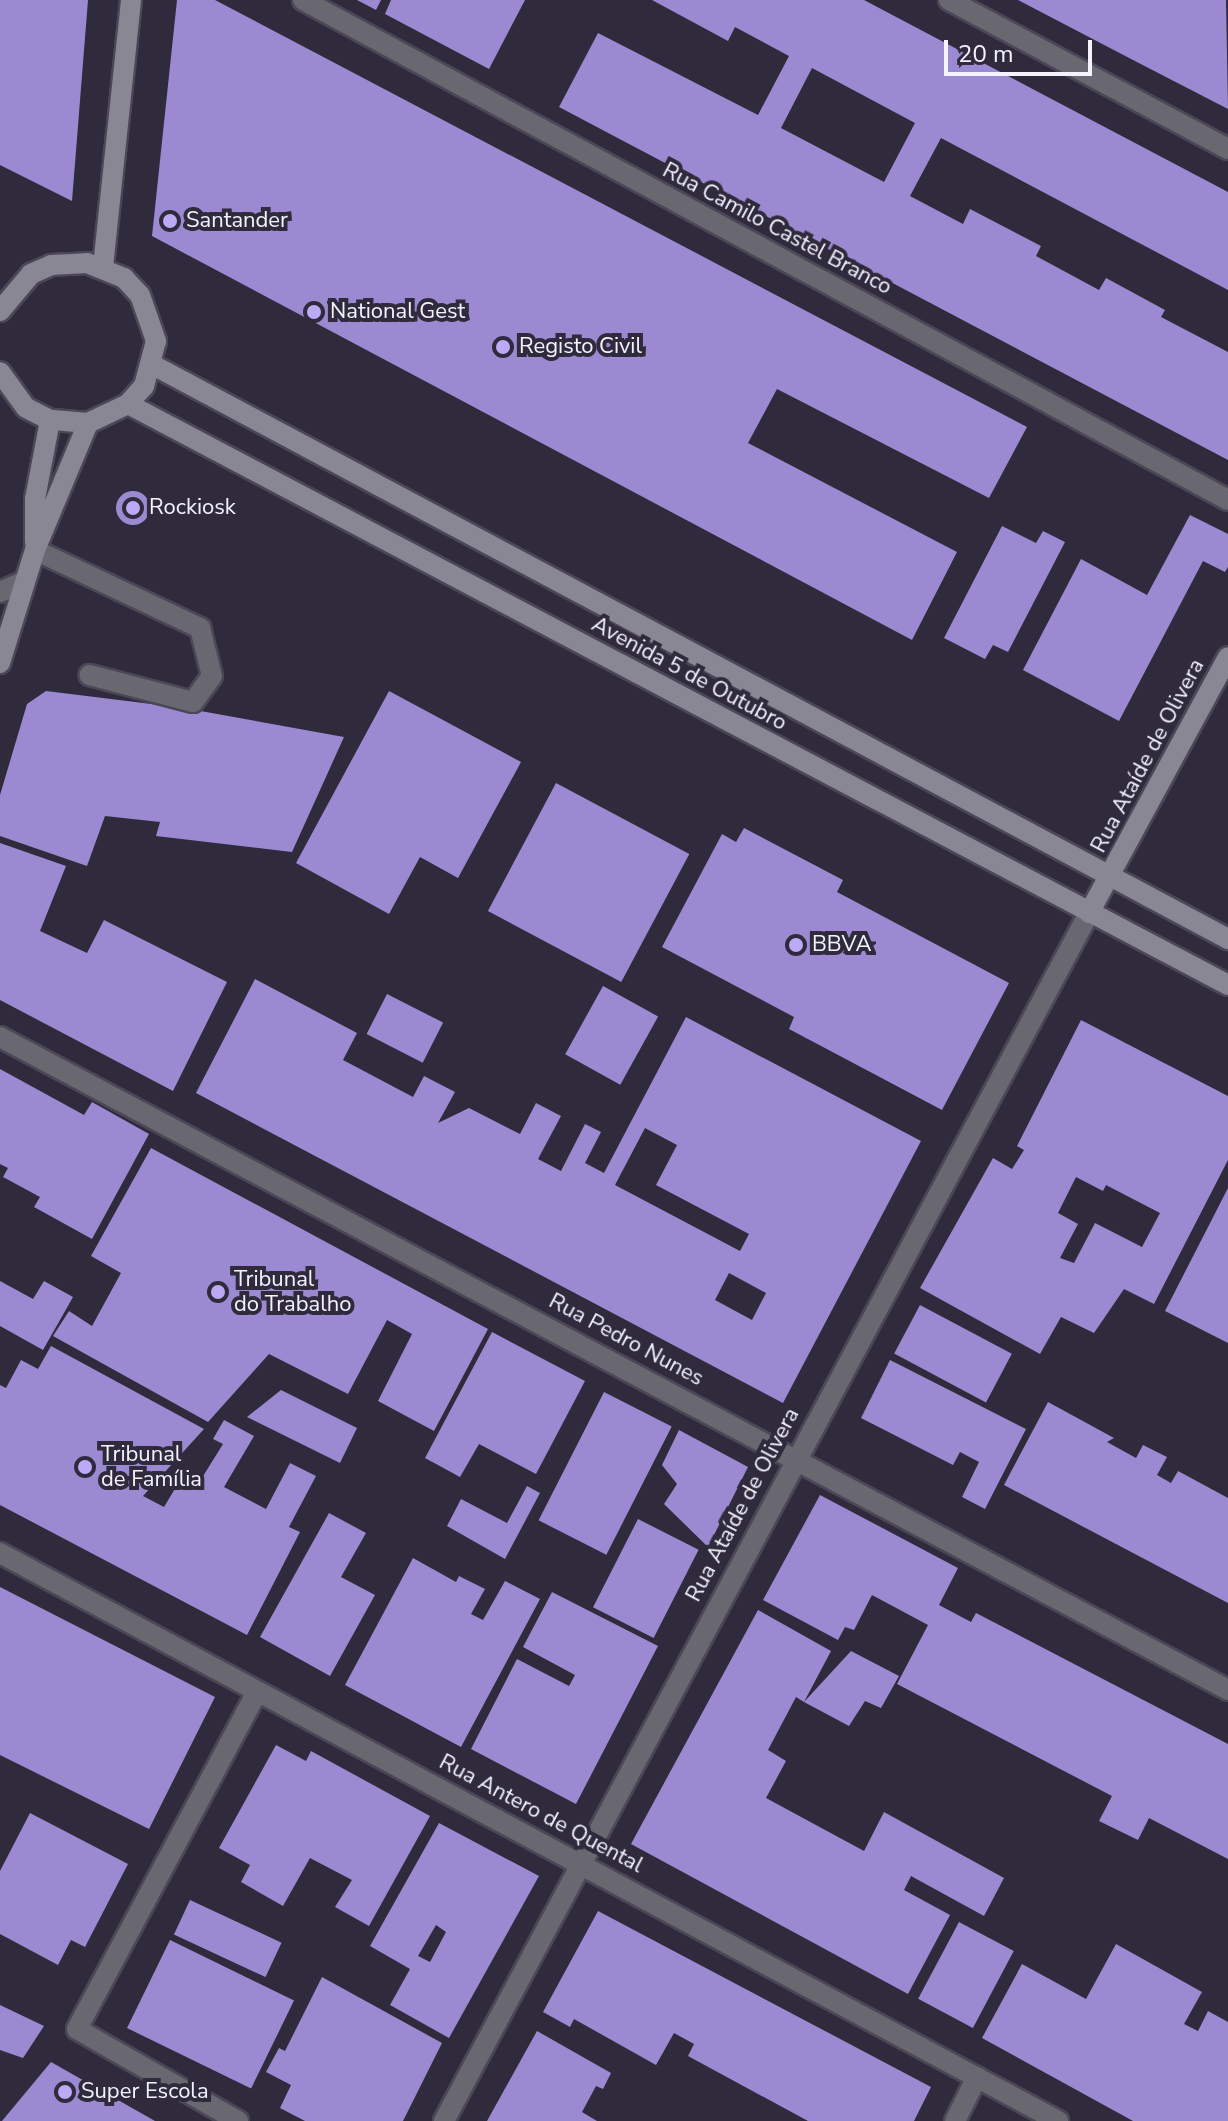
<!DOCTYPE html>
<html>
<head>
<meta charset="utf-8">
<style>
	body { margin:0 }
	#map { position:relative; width:1228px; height:2121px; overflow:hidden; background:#2f2b3c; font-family:"Nunito Sans",sans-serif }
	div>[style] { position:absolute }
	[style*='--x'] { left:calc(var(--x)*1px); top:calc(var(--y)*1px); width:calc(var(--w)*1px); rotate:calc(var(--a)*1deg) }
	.building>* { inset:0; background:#9b8ad1; transform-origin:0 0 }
	.round { border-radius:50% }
	.roads { filter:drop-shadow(2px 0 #4b4757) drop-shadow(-2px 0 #4b4757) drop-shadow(0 2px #4b4757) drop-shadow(0 -2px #4b4757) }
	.lane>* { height:20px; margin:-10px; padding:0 10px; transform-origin:10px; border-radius:10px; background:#696770 }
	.street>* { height:20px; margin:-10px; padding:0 10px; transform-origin:10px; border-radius:10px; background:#696770 }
	.secondary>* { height:20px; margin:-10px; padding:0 10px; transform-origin:10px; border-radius:10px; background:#8a8795 }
	.dots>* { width:22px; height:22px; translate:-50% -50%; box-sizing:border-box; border:4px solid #2f2b3c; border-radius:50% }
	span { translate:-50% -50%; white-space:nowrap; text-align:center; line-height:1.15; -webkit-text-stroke:8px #2f2b3c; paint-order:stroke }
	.poi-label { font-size:22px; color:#f4f2fd }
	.left { translate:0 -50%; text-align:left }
	.street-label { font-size:22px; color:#f4f2fd }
	.scale { position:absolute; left:944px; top:40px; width:148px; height:36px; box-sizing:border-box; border:4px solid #f4f2fd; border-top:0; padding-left:10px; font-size:24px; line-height:28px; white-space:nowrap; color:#f4f2fd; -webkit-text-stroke:6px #2f2b3c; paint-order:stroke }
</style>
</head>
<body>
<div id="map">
	<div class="building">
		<div style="clip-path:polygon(0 0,88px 0,72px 201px,0 165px)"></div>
		<div style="clip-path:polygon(177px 0,215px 0,1027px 427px,989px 498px,777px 389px,748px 443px,957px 552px,912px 640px,152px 236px)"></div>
		<div style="clip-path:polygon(357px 0,381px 0,376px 10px)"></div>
		<div style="clip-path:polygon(391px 0,525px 0,489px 69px,385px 14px)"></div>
		<div style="clip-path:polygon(evenodd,652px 0,864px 0,1228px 192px,1228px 290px,941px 138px,910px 196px,963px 224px,970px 209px,1041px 246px,1036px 256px,1099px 290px,1106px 278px,1165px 310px,1161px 317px,1228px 352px,1228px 460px,559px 107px,598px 33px,758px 115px,789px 56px,735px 27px,728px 41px,652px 0,812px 68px,915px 123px,884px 182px,781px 128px,812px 68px)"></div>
		<div style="clip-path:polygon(1018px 0,1226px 0,1228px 109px,1133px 60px)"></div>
		<div class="round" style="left:116px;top:491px;width:34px;height:34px"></div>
		<div style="clip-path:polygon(1190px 515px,1228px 534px,1228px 567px,1225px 572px,1203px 561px,1119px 721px,1023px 670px,1081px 559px,1147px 595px)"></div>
		<div style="clip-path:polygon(1002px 526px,1036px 543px,1043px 531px,1065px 542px,1008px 652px,993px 645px,985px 659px,944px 638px)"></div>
		<div style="clip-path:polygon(46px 691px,184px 708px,344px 737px,292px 852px,156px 836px,160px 822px,105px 816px,87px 866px,0 836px,0 795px,27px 704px)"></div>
		<div style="clip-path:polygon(389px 691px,521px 762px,458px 878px,420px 857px,389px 914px,296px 863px)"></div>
		<div style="left:556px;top:783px;width:151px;height:145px;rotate:28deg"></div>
		<div style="clip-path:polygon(744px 828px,843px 880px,837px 892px,1009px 983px,942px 1110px,789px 1029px,794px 1017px,662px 947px,722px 834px,736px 842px)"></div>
		<div style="clip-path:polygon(0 843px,66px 866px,40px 931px,87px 953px,104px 920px,227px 982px,173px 1091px,0 1000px)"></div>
		<div style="clip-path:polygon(evenodd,255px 979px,357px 1033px,343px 1060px,413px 1097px,424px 1076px,455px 1092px,438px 1123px,469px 1108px,520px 1134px,536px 1103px,561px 1116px,538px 1159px,561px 1171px,585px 1124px,601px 1132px,585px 1163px,604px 1173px,686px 1017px,921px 1141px,783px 1403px,196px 1093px,255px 979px,645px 1128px,677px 1145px,656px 1185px,749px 1234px,740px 1251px,615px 1185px,645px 1128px,255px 979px,729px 1273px,766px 1293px,752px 1320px,715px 1300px,729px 1273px)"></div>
		<div style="left:603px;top:986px;width:63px;height:78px;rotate:29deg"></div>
		<div style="left:387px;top:994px;width:63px;height:45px;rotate:27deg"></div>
		<div style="clip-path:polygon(evenodd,1081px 1020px,1228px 1096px,1228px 1160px,1154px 1304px,1124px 1289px,1094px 1333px,1061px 1317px,1040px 1354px,920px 1288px,993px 1158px,1012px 1169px,1024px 1150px,1017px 1146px,1081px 1020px,1076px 1177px,1103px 1191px,1106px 1185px,1160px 1213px,1142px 1247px,1095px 1223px,1074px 1263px,1060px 1258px,1078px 1224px,1058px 1213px,1076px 1177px)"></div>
		<div style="clip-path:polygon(0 1069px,84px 1115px,92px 1102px,149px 1134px,92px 1239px,34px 1207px,40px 1197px,3px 1177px,8px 1168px,0 1164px)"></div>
		<div style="clip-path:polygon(151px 1148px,488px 1329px,434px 1431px,378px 1401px,412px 1334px,387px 1320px,348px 1394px,269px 1354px,208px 1422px,53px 1336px,69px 1311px,92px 1326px,121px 1273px,91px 1256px)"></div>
		<div style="clip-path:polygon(1228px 1188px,1228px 1343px,1165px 1311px)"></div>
		<div style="clip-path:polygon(0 1281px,33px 1299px,44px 1281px,73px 1297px,43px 1350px,0 1326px)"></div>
		<div style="left:920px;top:1305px;width:104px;height:55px;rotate:28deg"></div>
		<div style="clip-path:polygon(492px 1332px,585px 1381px,536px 1474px,479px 1444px,460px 1477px,425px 1458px)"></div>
		<div style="clip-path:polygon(51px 1346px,204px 1429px,143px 1496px,164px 1507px,185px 1472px,200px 1481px,223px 1444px,213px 1439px,224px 1420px,254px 1436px,224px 1487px,266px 1509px,290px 1463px,316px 1476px,289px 1527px,300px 1532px,247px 1635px,0 1505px,0 1385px,6px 1388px,21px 1360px,38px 1369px)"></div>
		<div style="clip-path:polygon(890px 1360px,1026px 1429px,985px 1509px,962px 1497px,979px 1462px,960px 1452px,953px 1465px,861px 1418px)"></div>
		<div style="clip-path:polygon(281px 1390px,357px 1428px,340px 1463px,247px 1417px)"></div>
		<div style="left:604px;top:1392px;width:76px;height:144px;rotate:27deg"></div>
		<div style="clip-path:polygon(1048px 1402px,1114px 1438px,1107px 1442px,1136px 1458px,1143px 1445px,1167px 1457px,1157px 1475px,1171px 1483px,1178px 1471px,1228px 1498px,1228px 1603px,1004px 1485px)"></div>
		<div style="clip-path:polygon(679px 1430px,748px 1467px,708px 1547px,664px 1504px,677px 1484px,662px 1465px)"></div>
		<div style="clip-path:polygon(527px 1486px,540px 1493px,505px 1559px,447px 1526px,461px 1499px,507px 1523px)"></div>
		<div style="clip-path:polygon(820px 1495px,958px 1568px,939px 1605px,971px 1622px,976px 1613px,1228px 1744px,1228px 1859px,1149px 1818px,1138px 1840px,1099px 1821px,1112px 1796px,897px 1684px,928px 1625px,872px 1595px,854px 1630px,845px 1627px,838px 1640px,763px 1600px)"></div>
		<div style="clip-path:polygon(329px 1513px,366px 1533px,341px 1577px,375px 1595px,330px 1676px,260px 1637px)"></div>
		<div style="left:638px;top:1519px;width:68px;height:99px;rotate:27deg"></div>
		<div style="clip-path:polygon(413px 1558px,456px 1582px,459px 1576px,485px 1589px,471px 1614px,483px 1620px,505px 1581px,540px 1599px,461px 1747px,345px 1685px)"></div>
		<div style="clip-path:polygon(0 1587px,215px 1697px,149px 1829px,0 1755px)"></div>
		<div style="clip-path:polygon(552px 1592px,658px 1646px,576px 1804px,471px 1749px,517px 1659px,569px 1686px,575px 1675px,523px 1647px)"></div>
		<div style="clip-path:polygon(758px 1610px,831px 1651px,804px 1702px,851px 1651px,899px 1676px,881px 1708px,865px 1701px,849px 1726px,804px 1702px,796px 1697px,768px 1750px,786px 1761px,766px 1798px,864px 1851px,884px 1812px,1004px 1878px,984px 1916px,911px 1876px,904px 1890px,950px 1915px,908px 1994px,631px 1844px)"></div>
		<div style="clip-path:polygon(276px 1745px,306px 1761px,311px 1751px,430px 1816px,369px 1926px,335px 1907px,352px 1880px,310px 1858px,283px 1906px,241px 1882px,250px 1865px,219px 1848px)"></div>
		<div style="clip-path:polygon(30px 1813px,128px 1864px,85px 1947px,71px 1940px,58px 1965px,0 1934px,0 1871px)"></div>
		<div style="clip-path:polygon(evenodd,439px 1823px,539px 1876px,449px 2038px,390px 2005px,410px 1969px,370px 1946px,439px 1823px,436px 1925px,446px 1932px,430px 1962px,418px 1956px,436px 1925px)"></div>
		<div style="left:190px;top:1900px;width:101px;height:38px;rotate:25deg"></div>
		<div style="clip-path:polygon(598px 1911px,931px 2087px,914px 2121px,808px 2121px,688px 2056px,694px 2044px,674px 2033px,656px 2065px,574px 2019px,570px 2027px,543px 2012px)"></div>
		<div style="left:959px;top:1922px;width:62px;height:87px;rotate:28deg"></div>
		<div style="left:170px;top:1940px;width:138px;height:98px;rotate:26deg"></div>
		<div style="clip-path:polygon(1116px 1944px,1202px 1992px,1184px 2024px,1198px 2031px,1208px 2011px,1228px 2022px,1228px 2121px,1133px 2121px,982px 2038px,1022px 1964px,1086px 1999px)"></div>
		<div style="clip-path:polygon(322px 1977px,442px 2043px,403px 2121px,305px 2121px,280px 2108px,291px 2085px,266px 2072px,279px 2048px,285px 2051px)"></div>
		<div style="clip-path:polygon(0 2005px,44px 2026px,23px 2058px,0 2050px)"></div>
		<div style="clip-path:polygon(537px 2031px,611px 2073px,603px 2089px,596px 2086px,582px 2112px,597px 2121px,487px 2121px)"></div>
		<div style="clip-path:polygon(51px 2062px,155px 2121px,2px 2121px)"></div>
	</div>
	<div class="roads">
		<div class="lane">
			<div style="--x:35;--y:550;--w:183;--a:25.3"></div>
			<div style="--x:200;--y:628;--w:49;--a:76"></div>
			<div style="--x:212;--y:676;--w:32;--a:126"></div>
			<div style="--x:193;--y:702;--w:107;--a:-165.4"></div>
			<div style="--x:955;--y:2121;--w:49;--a:-63.4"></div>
		</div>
		<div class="street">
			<div style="--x:303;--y:0;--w:1051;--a:28.39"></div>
			<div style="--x:949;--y:0;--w:316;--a:28.1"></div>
			<div style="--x:0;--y:592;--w:27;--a:-24"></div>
			<div style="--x:0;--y:1037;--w:1391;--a:28"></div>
			<div style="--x:0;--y:1553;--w:1201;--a:28.23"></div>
			<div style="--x:238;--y:2121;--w:185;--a:-150.3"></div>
			<div style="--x:77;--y:2029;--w:382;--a:-61.9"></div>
			<div style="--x:444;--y:2121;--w:1369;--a:-61.9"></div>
		</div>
		<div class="secondary">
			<div style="--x:103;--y:267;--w:268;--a:-84"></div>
			<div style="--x:0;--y:311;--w:48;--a:-50"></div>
			<div style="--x:31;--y:274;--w:22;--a:-24"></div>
			<div style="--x:51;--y:265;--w:36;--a:-3"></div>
			<div style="--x:87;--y:263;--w:40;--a:22"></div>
			<div style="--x:124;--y:278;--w:23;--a:47"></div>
			<div style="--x:140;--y:295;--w:49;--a:70.8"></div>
			<div style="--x:156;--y:341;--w:47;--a:104.9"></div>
			<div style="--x:144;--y:386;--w:24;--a:132"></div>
			<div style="--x:128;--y:404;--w:44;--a:154.6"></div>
			<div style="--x:88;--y:423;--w:38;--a:-175"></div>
			<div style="--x:50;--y:420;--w:27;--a:-153"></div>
			<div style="--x:26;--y:408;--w:44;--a:-125.8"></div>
			<div style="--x:153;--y:365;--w:1219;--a:28.1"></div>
			<div style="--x:128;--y:404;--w:1244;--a:27.84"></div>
			<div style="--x:35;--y:542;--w:43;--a:-90"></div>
			<div style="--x:35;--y:499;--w:80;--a:-79.2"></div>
			<div style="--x:0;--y:663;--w:118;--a:-72.8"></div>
			<div style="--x:35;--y:550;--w:138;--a:-67.3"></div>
			<div style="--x:1089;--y:913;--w:291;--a:-61.5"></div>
		</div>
	</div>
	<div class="dots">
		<div style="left:170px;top:221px;background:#bcaaf6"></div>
		<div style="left:314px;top:312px;background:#bcaaf6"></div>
		<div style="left:503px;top:347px;background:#bcaaf6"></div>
		<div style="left:133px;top:508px;background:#bcaaf6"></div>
		<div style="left:796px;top:945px;background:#bcaaf6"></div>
		<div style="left:218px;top:1292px;background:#bcaaf6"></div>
		<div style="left:85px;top:1467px;background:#bcaaf6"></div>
		<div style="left:65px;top:2092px;background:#bcaaf6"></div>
	</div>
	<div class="poi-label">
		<span class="left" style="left:186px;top:221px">Santander</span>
		<span class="left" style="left:330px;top:312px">National Gest</span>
		<span class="left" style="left:519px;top:347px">Registo Civil</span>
		<span class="left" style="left:149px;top:508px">Rockiosk</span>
		<span class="left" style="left:812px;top:945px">BBVA</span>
		<span class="left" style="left:234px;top:1292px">Tribunal<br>do Trabalho</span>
		<span class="left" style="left:101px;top:1467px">Tribunal<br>de Família</span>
		<span class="left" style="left:81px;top:2092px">Super Escola</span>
	</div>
	<div class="street-label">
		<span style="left:777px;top:229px;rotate:28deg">Rua Camilo Castel Branco</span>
		<span style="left:689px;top:674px;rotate:28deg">Avenida 5 de Outubro</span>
		<span style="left:1148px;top:756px;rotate:-62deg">Rua Ataíde de Olivera</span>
		<span style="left:626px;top:1340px;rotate:28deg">Rua Pedro Nunes</span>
		<span style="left:743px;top:1505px;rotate:-62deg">Rua Ataíde de Olivera</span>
		<span style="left:541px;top:1814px;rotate:28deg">Rua Antero de Quental</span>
	</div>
	<div class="scale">20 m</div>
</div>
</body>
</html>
